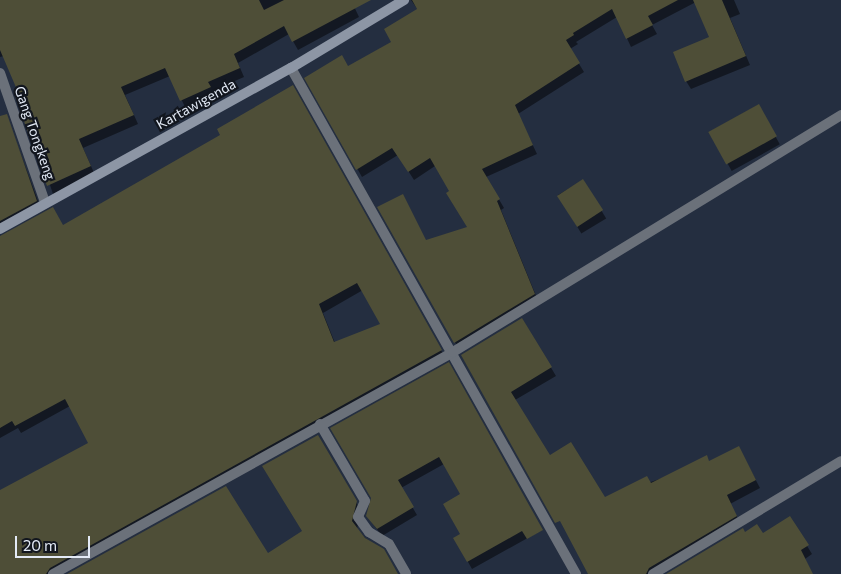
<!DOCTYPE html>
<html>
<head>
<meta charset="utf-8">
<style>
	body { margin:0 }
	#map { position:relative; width:841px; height:574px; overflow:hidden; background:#242e40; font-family:Commissioner,sans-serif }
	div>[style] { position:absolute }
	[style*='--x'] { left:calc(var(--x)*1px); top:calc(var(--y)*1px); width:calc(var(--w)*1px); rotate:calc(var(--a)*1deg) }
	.shadow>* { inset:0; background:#0007; transform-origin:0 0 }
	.building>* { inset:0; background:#4e4e37; transform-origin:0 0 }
	.street>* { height:10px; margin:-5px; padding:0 5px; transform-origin:5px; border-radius:5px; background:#6b717a }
	.secondary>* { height:10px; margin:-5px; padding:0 5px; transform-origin:5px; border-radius:5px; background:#8d96a5 }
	span { translate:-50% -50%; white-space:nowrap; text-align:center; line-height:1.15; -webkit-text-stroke:4.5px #12161e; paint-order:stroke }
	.street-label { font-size:14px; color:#e3eaf6 }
	.scale { position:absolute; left:15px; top:536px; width:75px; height:22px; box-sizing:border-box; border:2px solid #e3eaf6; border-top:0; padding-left:6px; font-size:15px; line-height:18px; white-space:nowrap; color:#e3eaf6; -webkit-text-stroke:4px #12161e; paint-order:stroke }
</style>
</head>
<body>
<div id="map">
	<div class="shadow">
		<div style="clip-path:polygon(0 0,351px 0,359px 17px,298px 50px,289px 34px,238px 63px,244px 77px,212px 91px,214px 96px,186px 109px,170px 76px,125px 95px,138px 124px,83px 148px,95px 175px,53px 194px,19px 92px,4px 56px,0 57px)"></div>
		<div style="clip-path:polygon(411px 0,734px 0,740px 14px,730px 18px,750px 65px,691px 89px,686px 81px,711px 38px,696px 2px,652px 25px,657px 34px,631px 47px,617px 17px,576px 42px,578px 44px,570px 49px,584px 72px,518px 114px,537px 154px,486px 177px,504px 208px,501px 210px,539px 303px,460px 351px,379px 207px,426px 241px,469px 228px,451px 192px,435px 166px,414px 180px,398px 155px,362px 177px,306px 78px,348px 67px,392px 42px,418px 10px)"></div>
		<div style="clip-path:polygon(evenodd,292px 87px,446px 359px,58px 574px,0 574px,0 491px,90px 444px,70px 406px,21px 433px,18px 428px,0 438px,0 237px,63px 226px,221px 136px,292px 87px,363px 290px,382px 325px,335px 343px,323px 313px,363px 290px)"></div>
		<div style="left:758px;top:105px;width:45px;height:55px;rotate:61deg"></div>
		<div style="clip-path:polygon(6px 115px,41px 209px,0 233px,0 118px)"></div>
		<div style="left:583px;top:180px;width:45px;height:29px;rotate:59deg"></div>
		<div style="clip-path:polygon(522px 319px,556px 376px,515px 400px,549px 456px,604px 498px,709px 462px,743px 456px,760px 488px,730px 504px,741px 524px,658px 574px,590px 574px,576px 511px,556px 522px,462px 356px)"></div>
		<div style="clip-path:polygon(448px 364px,542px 530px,472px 569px,455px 539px,462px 535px,461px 495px,444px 464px,401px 488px,417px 515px,382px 536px,367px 516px)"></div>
		<div style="clip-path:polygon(318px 436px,361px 511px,357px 529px,397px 574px,70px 574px,267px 555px,304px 532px)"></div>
		<div style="clip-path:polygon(790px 518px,812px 554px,805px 559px,812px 574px,669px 574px,745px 533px,763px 535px)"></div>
	</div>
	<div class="building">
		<div style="clip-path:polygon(0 0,259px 0,264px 10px,284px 0,371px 0,292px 42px,284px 26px,234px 54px,240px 68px,208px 82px,211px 87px,180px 101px,165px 68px,121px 87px,134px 115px,79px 139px,91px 166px,47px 186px,14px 93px,18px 92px,0 50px)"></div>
		<div style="clip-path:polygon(412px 0,678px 0,648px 16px,653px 25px,626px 39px,612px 9px,573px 33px,574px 35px,566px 40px,580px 63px,515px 105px,533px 145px,482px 169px,500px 199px,497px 201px,535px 294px,454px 343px,377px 207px,403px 194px,426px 240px,467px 227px,446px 193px,449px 191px,430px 158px,408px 172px,392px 148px,356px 170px,304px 78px,342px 55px,348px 66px,391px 42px,384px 29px,417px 9px)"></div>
		<div style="clip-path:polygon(693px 0,722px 0,746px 56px,685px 82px,673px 52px,709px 37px)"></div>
		<div style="clip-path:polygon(evenodd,293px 85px,442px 350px,50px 568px,46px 574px,0 574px,0 490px,88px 443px,65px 399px,15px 426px,12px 421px,0 428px,0 236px,53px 207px,63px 225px,220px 135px,217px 129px,293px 85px,357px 283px,380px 324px,334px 342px,319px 304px,357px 283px)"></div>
		<div style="left:759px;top:104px;width:37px;height:58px;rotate:61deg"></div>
		<div style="clip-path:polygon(7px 114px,37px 201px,0 221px,0 116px)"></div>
		<div style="left:583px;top:179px;width:37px;height:31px;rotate:57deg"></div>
		<div style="clip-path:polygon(522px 318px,552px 367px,511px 392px,550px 455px,571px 442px,605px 497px,647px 476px,651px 483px,707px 455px,709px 461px,739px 446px,756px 480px,727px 495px,737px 516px,649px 568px,646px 574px,588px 574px,560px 521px,555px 523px,461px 355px)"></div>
		<div style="clip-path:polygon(449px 362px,543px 530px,527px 539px,522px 531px,467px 562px,453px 538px,460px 534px,443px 504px,460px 494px,439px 457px,398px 480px,414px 507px,377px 529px,366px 516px,371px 498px,330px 428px)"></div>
		<div style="clip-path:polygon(318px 435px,357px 501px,352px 521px,365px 538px,384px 549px,398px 574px,67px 574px,226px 486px,268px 553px,302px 531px,262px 466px)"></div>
		<div style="clip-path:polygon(790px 516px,809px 545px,801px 550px,813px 574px,666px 574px,743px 528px,745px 532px,757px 524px,763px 533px)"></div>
	</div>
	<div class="street">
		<div style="--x:291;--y:68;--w:581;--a:60.61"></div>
		<div style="--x:0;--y:73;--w:137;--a:70.8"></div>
		<div style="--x:320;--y:424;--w:89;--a:59.7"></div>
		<div style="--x:365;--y:501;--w:17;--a:114"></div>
		<div style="--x:358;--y:517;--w:19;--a:54"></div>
		<div style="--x:369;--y:532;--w:23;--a:31"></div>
		<div style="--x:389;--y:544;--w:34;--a:60"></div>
		<div style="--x:53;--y:574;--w:457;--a:-29"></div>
		<div style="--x:453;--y:352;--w:455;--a:-31.4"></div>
		<div style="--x:653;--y:574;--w:219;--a:-31"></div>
	</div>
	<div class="secondary">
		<div style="--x:0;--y:229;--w:333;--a:-29"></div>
		<div style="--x:291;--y:68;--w:132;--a:-31"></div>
	</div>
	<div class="street-label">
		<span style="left:196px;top:104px;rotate:-29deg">Kartawigenda</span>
		<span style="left:35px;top:133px;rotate:71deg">Gang Tongkeng</span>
	</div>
	<div class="scale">20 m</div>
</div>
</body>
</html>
